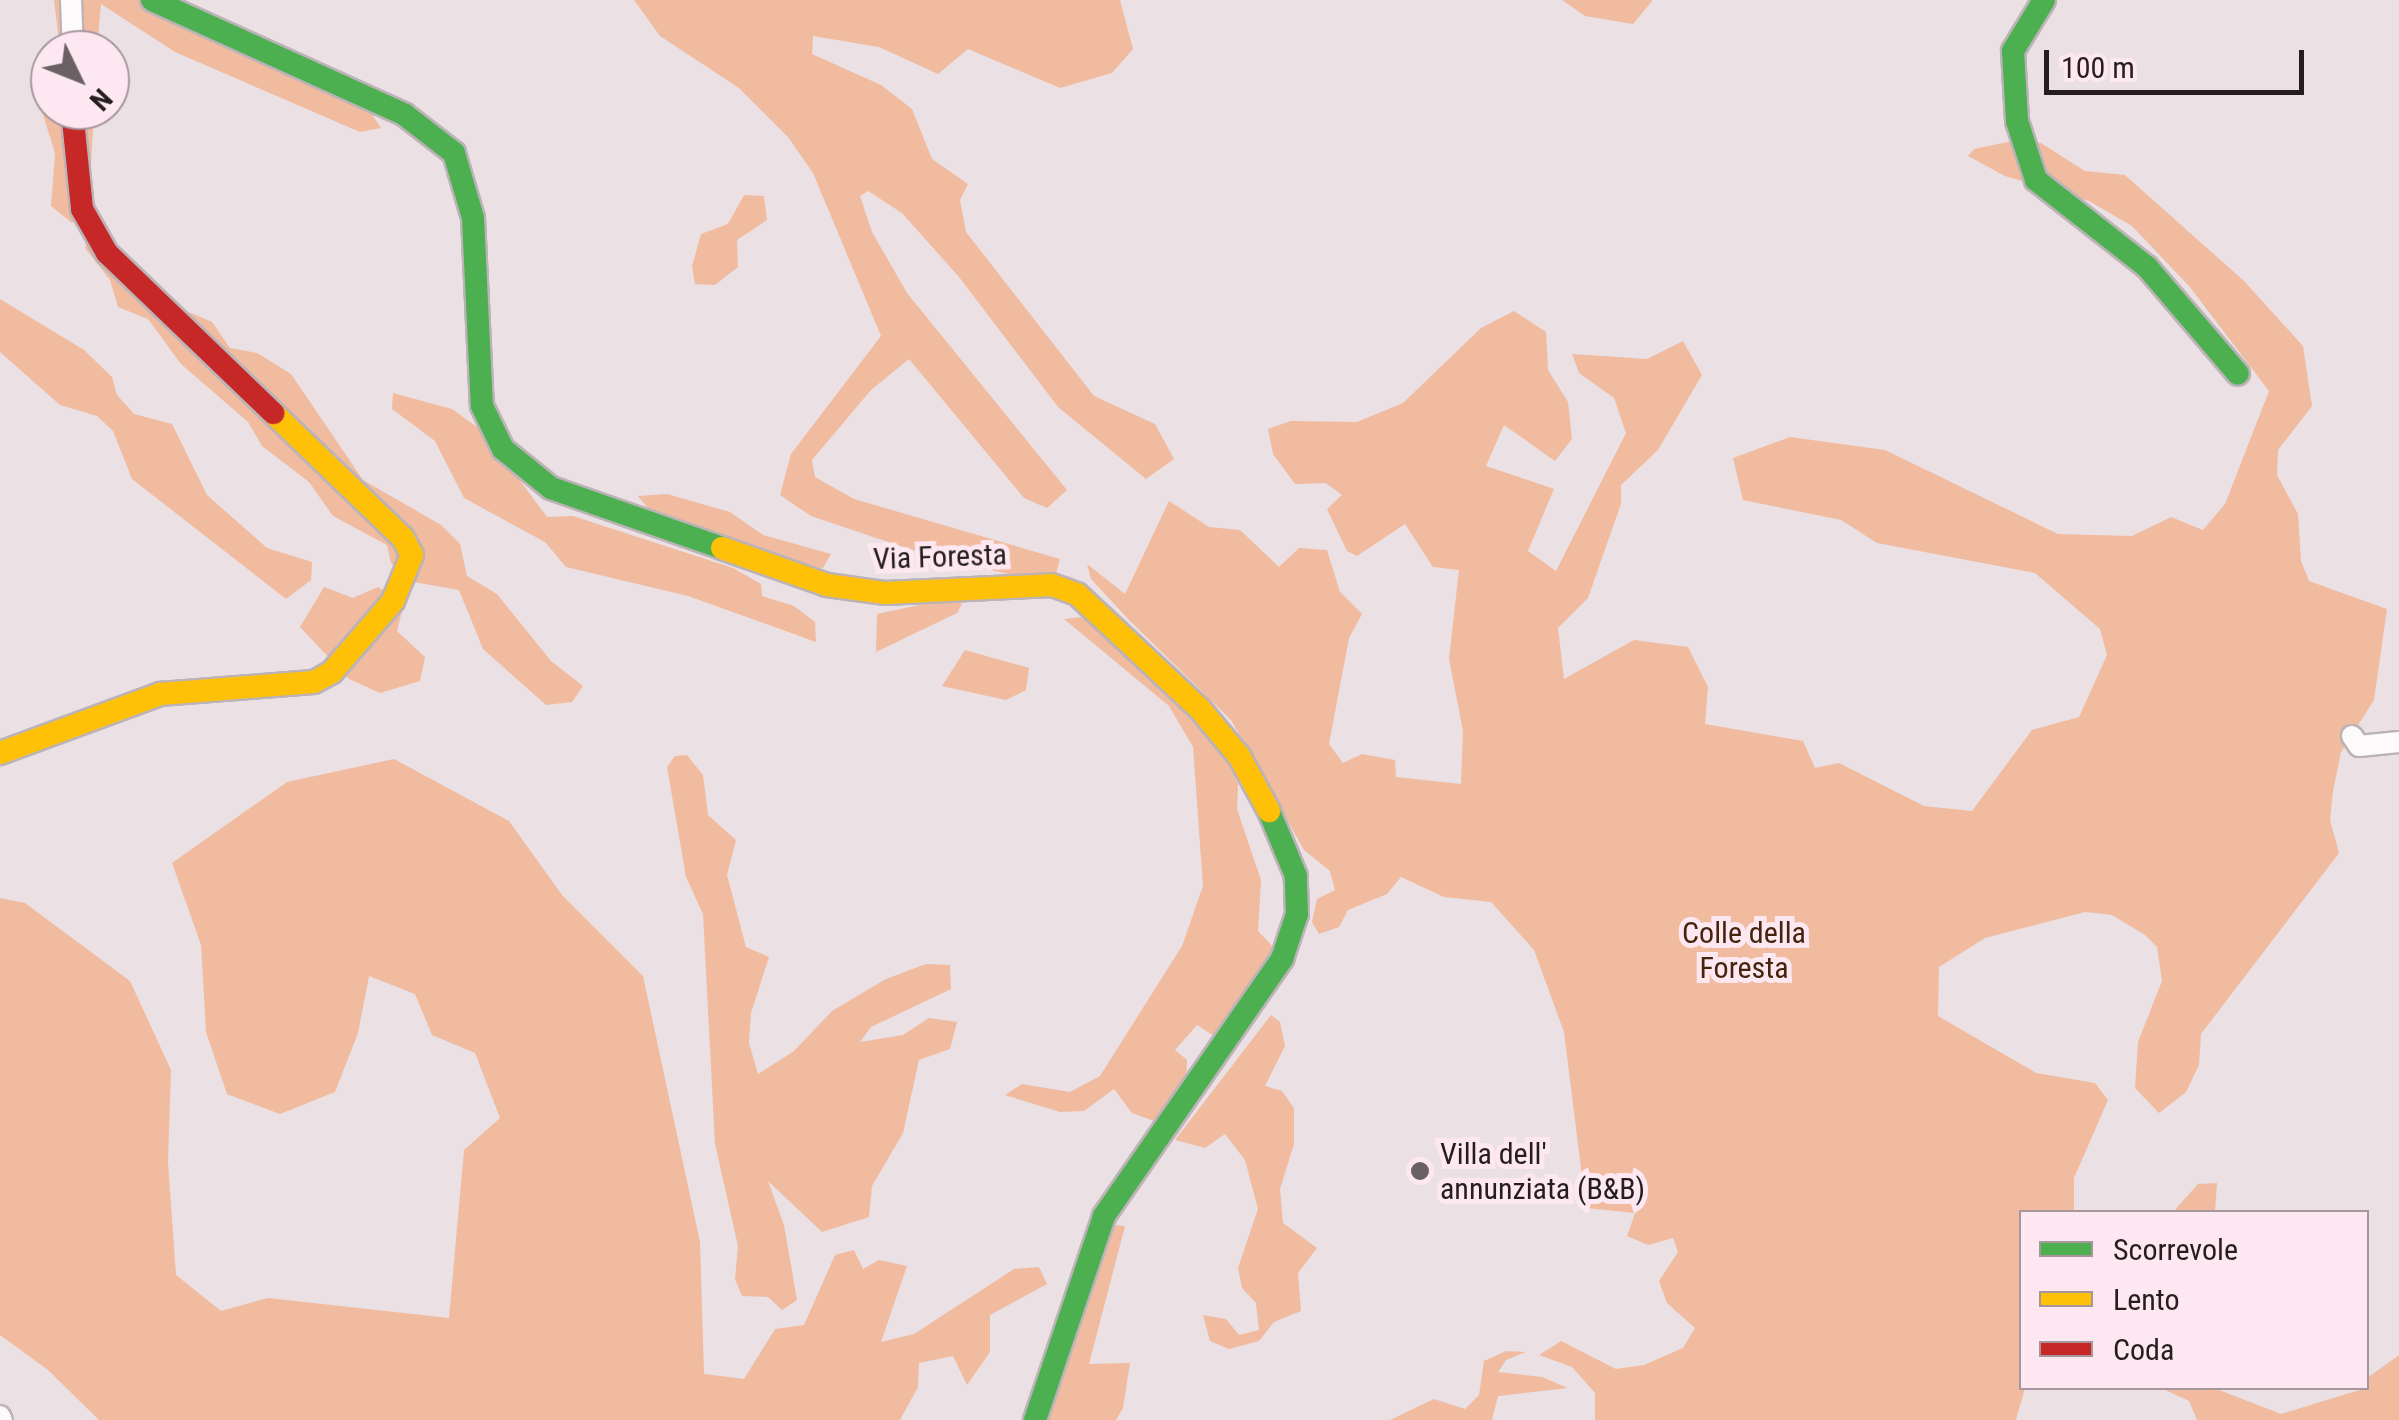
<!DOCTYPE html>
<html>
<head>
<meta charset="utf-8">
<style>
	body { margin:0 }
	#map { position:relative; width:2399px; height:1420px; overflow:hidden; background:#ebe0e4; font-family:"Roboto Condensed",sans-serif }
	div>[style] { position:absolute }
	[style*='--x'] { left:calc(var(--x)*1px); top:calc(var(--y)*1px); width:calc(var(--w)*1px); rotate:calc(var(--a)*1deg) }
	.forest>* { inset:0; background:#f0bb9f }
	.roads { filter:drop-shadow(2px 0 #bcb3b7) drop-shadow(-2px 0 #bcb3b7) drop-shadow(0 2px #bcb3b7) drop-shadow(0 -2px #bcb3b7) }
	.street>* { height:20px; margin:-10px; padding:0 10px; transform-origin:10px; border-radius:10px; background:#fcfafb }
	.fast>* { height:22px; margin:-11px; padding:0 11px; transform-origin:11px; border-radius:11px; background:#4caf50 }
	.slow>* { height:22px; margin:-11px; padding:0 11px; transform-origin:11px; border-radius:11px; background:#ffc107 }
	.jam>* { height:22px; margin:-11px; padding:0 11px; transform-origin:11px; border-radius:11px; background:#c62828 }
	.dots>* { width:28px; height:28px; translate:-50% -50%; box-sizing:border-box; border:5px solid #fde8f1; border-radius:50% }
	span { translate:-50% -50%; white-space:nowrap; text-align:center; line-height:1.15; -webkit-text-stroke:10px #fde8f1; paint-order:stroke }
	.street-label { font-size:30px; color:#251d20 }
	.park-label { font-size:30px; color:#46230d }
	.poi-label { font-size:30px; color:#251d20 }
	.left { translate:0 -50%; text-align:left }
	.legend { position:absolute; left:2019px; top:1210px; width:350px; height:180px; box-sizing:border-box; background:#fde8f1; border:2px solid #a7979d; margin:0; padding:12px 18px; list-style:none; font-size:30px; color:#251d20 }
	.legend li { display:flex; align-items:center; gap:20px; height:50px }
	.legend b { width:50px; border:2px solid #a7979d }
	.north { position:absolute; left:30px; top:30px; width:100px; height:100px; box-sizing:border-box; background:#fde8f1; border:2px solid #a7979d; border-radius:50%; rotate:133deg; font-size:28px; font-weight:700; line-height:40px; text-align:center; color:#251d20 }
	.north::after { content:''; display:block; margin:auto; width:35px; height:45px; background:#6a6165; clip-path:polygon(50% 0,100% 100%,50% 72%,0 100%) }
	.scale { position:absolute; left:2044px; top:50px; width:260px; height:45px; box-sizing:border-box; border:5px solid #251d20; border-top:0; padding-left:12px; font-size:30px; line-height:35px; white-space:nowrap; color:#251d20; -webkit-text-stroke:8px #fde8f1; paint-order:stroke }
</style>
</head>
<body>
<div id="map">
	<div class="forest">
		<div style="clip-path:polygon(54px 0,139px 0,173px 24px,371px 113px,381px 128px,360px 132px,175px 52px,101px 4px,97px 50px,60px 50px)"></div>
		<div style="clip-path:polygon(634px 0,1120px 0,1133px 49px,1112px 73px,1060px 88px,968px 49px,938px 74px,879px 47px,813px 36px,812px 54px,881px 85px,912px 109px,932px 159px,968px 184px,960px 200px,966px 232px,1094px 396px,1155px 424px,1174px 459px,1146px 479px,1058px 407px,959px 277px,902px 213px,868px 191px,860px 196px,872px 232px,907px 293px,1067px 490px,1047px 508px,1024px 498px,909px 359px,871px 390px,812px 460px,815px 477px,854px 499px,1060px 559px,1056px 574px,1030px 579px,930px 556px,811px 516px,780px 495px,791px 454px,881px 336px,813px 173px,788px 137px,739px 88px,660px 36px)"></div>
		<div style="clip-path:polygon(1562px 0,1652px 0,1652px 1px,1633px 24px,1585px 16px)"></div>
		<div style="clip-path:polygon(50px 61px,50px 110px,94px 110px,90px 183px,96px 207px,72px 223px,51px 206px,55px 153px,34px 86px)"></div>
		<div style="clip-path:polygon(2008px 142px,2041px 143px,2085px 171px,2125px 175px,2244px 281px,2303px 346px,2312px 406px,2278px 450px,2277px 475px,2298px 514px,2301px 561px,2309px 581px,2387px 609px,2374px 700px,2341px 752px,2333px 791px,2330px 820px,2339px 853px,2201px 1034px,2199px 1065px,2186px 1092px,2159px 1113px,2135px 1088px,2138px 1042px,2162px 981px,2157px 947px,2145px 935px,2112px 915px,2085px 912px,1985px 938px,1939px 967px,1938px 1016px,2036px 1073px,2095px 1083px,2108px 1100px,2074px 1178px,2074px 1212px,2022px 1212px,2025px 1388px,2016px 1420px,1595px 1420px,1595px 1393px,1572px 1367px,1539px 1355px,1561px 1341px,1616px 1369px,1644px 1365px,1683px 1348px,1695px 1328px,1667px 1303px,1659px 1281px,1678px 1252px,1673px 1238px,1648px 1245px,1627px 1236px,1635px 1213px,1586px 1208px,1564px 1032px,1534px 950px,1491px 902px,1444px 897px,1401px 877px,1387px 894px,1348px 910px,1339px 927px,1319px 934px,1312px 922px,1317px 899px,1335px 890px,1330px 871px,1304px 850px,1231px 720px,1131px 622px,1091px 579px,1087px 564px,1125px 594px,1169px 501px,1209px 527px,1240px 530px,1279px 567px,1299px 548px,1327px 550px,1340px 592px,1362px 614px,1349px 638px,1329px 744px,1343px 763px,1362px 754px,1395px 760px,1396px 777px,1461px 784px,1463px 731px,1449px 659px,1459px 570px,1433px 567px,1405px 524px,1357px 556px,1347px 551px,1327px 509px,1342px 495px,1326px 483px,1295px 484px,1273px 454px,1268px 429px,1291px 421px,1357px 422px,1403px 403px,1481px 328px,1514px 311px,1546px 332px,1548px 370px,1568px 402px,1572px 439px,1555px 461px,1504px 425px,1486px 466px,1554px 489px,1528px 551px,1556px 571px,1626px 433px,1614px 398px,1579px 373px,1572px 354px,1647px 359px,1683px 341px,1702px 375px,1658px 450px,1621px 485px,1621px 504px,1588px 598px,1558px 628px,1564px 679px,1634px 640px,1688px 647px,1708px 687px,1705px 724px,1803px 741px,1815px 768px,1839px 763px,1924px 806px,1972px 811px,2032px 730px,2079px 717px,2107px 655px,2100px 629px,2035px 573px,1877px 543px,1841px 520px,1743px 500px,1733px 458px,1790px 437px,1885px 450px,2058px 534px,2132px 536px,2171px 517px,2203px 530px,2225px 504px,2269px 391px,2189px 286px,2132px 226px,2089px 201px,2005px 176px,1968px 156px,1974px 149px)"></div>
		<div style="clip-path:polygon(744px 195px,764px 196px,767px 220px,737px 240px,738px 267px,715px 285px,695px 284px,692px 266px,701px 234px,728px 224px)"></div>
		<div style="clip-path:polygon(87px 242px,179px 308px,212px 322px,230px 348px,257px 353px,291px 374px,363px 480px,441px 525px,460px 544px,467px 576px,497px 594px,551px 661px,583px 686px,572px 702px,546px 705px,483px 649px,459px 590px,408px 581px,391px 563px,387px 545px,333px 516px,309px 482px,262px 446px,248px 422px,181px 364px,148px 319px,118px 307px,110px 280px,85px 248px)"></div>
		<div style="clip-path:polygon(0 299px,84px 350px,112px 377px,117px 395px,134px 414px,172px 424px,207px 495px,267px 548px,312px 562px,311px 580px,286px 599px,132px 479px,113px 431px,97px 416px,60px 405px,0 352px)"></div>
		<div style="clip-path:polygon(393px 393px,452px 409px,484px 432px,547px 517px,573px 516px,733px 568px,761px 584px,762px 596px,794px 606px,815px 622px,816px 642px,688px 596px,566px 567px,545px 542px,464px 498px,435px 441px,392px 409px)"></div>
		<div style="clip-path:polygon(667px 494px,730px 512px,763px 535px,831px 554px,823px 568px,774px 562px,651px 512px,638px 496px)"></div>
		<div style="clip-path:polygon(324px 587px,353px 598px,378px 587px,404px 603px,397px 631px,425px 657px,420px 681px,380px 693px,349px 679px,300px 627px)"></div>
		<div style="clip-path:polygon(948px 599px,962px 604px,957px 613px,876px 652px,877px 614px)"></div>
		<div style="clip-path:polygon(1091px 616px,1220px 746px,1238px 784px,1237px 809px,1261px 880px,1258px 931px,1275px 949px,1217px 1038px,1197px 1025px,1175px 1050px,1187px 1060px,1186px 1086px,1154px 1121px,1132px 1113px,1114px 1089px,1084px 1111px,1060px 1112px,1005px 1095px,1022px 1084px,1070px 1092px,1100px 1076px,1182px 946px,1203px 886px,1193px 747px,1169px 706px,1064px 619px)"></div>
		<div style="clip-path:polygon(965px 650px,1029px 668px,1026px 690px,1006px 700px,942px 686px)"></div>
		<div style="clip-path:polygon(687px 755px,703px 775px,708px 815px,736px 840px,727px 875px,746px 947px,769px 957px,751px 1013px,749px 1043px,758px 1074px,794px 1051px,832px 1011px,886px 979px,926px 964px,950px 965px,951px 989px,871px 1027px,860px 1042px,903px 1035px,929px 1018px,957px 1022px,950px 1049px,919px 1060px,903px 1133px,872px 1186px,869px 1217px,822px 1232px,768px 1181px,784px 1225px,797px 1300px,782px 1310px,768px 1297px,742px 1296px,735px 1279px,738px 1246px,715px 1144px,703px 914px,686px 877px,667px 767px,675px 756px)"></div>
		<div style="clip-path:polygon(394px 759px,509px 821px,562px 895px,643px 976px,700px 1242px,704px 1374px,744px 1379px,775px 1329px,804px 1325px,835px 1255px,854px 1250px,863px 1269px,879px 1260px,907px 1266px,881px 1342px,914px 1334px,1014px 1269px,1039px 1267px,1047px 1284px,990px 1315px,990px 1352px,967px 1385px,953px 1356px,919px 1363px,918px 1387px,900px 1420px,99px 1420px,48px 1370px,0 1335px,0 898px,25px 903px,130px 981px,171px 1070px,168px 1162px,176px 1275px,221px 1311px,268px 1298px,449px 1318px,464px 1150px,500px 1118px,475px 1053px,432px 1035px,415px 994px,369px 976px,358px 1033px,335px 1092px,280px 1114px,227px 1094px,206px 1032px,201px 945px,172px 863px,287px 782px)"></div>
		<div style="clip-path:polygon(1271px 1015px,1280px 1022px,1285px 1046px,1265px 1086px,1282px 1091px,1294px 1108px,1294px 1144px,1280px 1189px,1283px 1223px,1317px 1248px,1298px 1273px,1301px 1311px,1274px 1322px,1259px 1341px,1229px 1349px,1210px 1341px,1203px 1315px,1226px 1319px,1239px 1335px,1259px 1330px,1256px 1303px,1242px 1288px,1238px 1268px,1258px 1209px,1245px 1160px,1225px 1134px,1205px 1148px,1175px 1140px)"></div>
		<div style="clip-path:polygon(2217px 1183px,2215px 1212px,2173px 1212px,2198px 1184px)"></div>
		<div style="clip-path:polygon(1114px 1225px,1125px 1226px,1089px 1364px,1130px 1363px,1123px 1408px,1116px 1420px,1046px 1420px)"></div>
		<div style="clip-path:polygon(1506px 1351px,1526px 1352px,1506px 1360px,1498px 1372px,1542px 1377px,1568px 1388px,1498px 1396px,1492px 1420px,1390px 1420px,1434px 1399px,1465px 1409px,1479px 1395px,1484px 1361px)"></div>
		<div style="clip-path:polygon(2399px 1355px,2399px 1420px,2197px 1420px,2189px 1401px,2161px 1388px,2214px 1388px,2281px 1414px,2366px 1388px,2367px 1378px)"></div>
	</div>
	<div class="roads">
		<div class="street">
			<div style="--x:71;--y:0;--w:50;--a:87.7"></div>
			<div style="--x:2352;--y:736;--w:12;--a:55"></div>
			<div style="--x:2359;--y:746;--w:40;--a:-5.7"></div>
			<div style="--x:0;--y:1416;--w:4;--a:63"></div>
		</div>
		<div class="fast">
			<div style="--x:152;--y:0;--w:278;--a:24.4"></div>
			<div style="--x:405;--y:115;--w:62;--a:37.8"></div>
			<div style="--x:454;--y:153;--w:68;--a:73.7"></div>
			<div style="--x:473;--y:218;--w:188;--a:87.3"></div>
			<div style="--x:482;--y:406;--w:48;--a:64"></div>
			<div style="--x:503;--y:449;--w:62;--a:39.1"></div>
			<div style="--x:551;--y:488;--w:181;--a:19.3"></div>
			<div style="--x:2044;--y:0;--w:60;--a:121.3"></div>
			<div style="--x:2013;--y:51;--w:70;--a:86.7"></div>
			<div style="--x:2017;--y:121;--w:62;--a:72.1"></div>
			<div style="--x:2036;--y:180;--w:141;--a:38.1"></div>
			<div style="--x:2147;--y:267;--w:140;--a:49.6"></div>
			<div style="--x:1035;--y:1420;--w:215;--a:-71.3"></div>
			<div style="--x:1104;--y:1216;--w:313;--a:-55.3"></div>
			<div style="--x:1282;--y:959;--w:47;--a:-71.6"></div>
			<div style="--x:1297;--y:914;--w:38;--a:-92"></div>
			<div style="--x:1296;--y:876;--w:70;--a:-112.6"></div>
		</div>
		<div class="slow">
			<div style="--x:722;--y:548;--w:111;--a:19.4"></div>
			<div style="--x:827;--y:585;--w:59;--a:7.9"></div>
			<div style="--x:885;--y:593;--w:167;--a:-2.7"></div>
			<div style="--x:1052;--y:585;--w:27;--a:20"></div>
			<div style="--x:1077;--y:594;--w:168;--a:43.1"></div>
			<div style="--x:1200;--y:709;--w:61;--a:50.3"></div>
			<div style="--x:1239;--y:756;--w:63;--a:61.4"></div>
			<div style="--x:0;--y:753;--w:171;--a:-20.2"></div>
			<div style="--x:160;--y:694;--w:154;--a:-4.5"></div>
			<div style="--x:314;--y:682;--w:21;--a:-29"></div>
			<div style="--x:332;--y:672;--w:94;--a:-49.3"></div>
			<div style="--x:393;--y:601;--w:50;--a:-67.6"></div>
			<div style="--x:412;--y:555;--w:19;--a:-118"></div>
			<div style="--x:403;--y:538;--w:180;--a:-136.1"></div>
		</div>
		<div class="jam">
			<div style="--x:72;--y:110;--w:100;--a:84.2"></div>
			<div style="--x:82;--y:209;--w:51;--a:60.4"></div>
			<div style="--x:107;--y:253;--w:231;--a:43.9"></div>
		</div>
	</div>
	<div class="dots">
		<div style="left:1420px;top:1171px;background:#6a6165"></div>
	</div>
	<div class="street-label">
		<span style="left:940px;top:557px;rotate:-2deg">Via Foresta</span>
	</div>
	<div class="park-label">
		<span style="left:1744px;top:950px">Colle della<br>Foresta</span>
	</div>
	<div class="poi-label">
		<span class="left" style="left:1440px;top:1171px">Villa dell'<br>annunziata (B&amp;B)</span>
	</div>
	<ul class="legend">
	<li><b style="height:12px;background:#4caf50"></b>Scorrevole</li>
	<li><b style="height:12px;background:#ffc107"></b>Lento</li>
	<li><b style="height:12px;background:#c62828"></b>Coda</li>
	</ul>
	<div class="north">N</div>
	<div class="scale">100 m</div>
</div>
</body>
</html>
